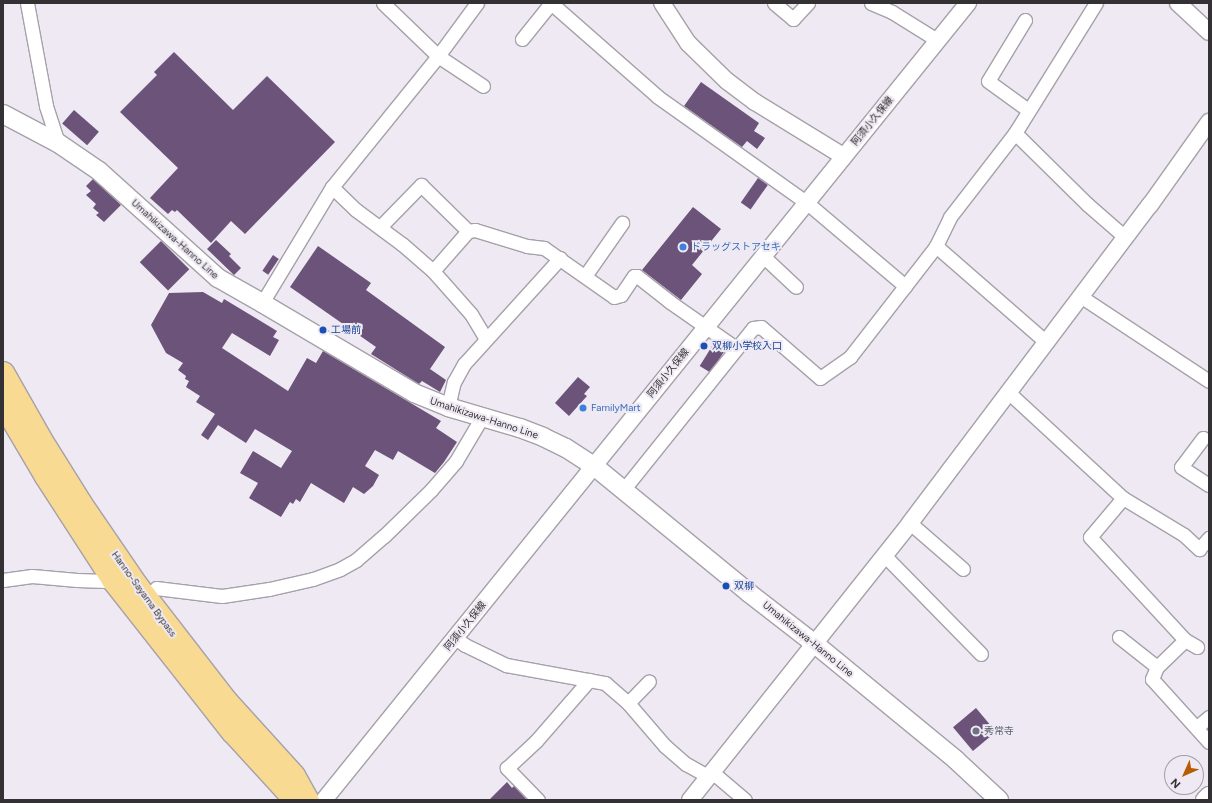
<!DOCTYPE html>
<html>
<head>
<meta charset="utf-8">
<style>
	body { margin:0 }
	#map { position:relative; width:1212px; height:803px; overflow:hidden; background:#eee9f2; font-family:Figtree,"Noto Sans JP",sans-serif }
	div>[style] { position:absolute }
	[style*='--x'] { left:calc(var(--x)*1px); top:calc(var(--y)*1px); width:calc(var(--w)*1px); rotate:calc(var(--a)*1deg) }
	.building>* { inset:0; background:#6b537a; transform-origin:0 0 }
	.roads { filter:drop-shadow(1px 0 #a6a1a9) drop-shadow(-1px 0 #a6a1a9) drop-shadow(0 1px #a6a1a9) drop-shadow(0 -1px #a6a1a9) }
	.minor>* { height:13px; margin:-6.5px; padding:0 6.5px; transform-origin:6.5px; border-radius:6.5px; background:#fff }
	.tertiary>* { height:16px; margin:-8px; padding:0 8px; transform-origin:8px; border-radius:8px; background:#fff }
	.secondary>* { height:18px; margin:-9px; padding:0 9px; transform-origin:9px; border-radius:9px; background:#fff }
	.trunk>* { height:21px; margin:-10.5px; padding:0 10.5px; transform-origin:10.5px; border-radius:10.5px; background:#f8da93 }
	.dots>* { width:11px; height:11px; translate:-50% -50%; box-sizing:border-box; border:2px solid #eee9f2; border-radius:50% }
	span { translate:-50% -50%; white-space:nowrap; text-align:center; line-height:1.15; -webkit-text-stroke:4px #eee9f2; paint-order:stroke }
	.street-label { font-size:10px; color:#333134 }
	.shop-label { font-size:10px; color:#366cbe }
	.left { translate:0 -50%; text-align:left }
	.transit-label { font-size:10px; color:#164399 }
	.worship-label { font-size:10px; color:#5b616d }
	.frame { position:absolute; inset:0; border:4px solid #333134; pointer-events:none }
	.north { position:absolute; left:1164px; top:755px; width:40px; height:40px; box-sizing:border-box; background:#eee9f2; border:1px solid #a39fa6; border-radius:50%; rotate:225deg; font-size:11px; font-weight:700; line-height:16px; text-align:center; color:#333134 }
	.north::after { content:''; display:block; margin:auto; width:14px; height:18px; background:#b75c00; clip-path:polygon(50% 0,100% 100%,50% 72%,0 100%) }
</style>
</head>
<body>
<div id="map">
	<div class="building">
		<div style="clip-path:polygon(174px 52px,233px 110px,267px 76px,335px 142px,245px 234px,231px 221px,211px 243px,177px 210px,175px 212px,172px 210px,168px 214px,150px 198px,178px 168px,120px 112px,157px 75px,154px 72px)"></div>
		<div style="clip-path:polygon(701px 82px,759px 123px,754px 131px,765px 138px,757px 149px,747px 141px,742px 147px,684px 106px)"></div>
		<div style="left:74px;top:110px;width:33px;height:18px;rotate:41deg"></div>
		<div style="left:758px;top:178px;width:12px;height:30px;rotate:35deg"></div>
		<div style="clip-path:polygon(93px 179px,121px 205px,104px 222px,96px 215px,99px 213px,93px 208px,96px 204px,86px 195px,91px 191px,86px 186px)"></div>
		<div style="clip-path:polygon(693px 207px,721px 229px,692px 265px,702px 274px,681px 300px,642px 270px)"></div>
		<div style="clip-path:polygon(216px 240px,231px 254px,229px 256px,241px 268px,234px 275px,207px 249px)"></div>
		<div style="left:161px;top:241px;width:40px;height:30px;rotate:45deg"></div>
		<div style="clip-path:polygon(318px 246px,371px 283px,366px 290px,445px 347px,430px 369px,446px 380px,440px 392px,422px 381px,419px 384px,371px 354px,376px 347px,290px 287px)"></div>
		<div style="left:273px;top:255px;width:7px;height:19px;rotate:34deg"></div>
		<div style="clip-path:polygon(203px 292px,222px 303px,224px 299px,277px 331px,273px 337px,279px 340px,270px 356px,232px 333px,222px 348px,288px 391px,307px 358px,316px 363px,323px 351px,441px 421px,436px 428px,457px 442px,444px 462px,435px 473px,398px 451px,393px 460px,375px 450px,365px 466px,379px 475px,373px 486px,364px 494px,353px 487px,344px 503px,311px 483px,300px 502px,296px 499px,293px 504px,290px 502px,281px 517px,249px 498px,258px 483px,240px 473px,253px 451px,281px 468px,292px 451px,255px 429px,246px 443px,218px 425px,208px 440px,201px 435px,215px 414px,196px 402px,200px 396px,186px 387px,189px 381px,185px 379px,186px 376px,178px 370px,183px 363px,166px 353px,151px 325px,169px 293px)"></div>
		<div style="left:714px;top:343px;width:13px;height:27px;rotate:32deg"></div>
		<div style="clip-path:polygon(578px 377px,590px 387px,584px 394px,587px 396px,569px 416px,555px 403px)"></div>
		<div style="left:976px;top:708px;width:31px;height:30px;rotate:50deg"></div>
		<div style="clip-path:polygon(507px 782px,512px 788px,514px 786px,527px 800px,489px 800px)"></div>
	</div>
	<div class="roads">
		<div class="minor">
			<div style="--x:27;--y:3;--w:105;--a:79.5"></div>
			<div style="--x:46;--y:106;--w:39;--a:72"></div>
			<div style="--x:383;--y:3;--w:76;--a:43.9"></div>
			<div style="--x:438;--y:56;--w:54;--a:33.7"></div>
			<div style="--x:551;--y:3;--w:142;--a:41.3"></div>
			<div style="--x:658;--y:97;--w:181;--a:35.4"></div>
			<div style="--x:806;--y:202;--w:130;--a:40.3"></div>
			<div style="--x:774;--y:3;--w:25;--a:40"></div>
			<div style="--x:793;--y:19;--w:22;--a:-47"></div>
			<div style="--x:871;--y:3;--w:23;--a:23"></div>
			<div style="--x:892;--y:12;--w:53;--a:31.9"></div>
			<div style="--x:1025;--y:20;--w:71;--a:121.2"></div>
			<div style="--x:988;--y:81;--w:49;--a:35.9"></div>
			<div style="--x:522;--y:39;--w:46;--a:-51.1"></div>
			<div style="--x:1015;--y:133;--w:101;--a:44.6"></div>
			<div style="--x:1087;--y:204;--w:50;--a:41"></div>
			<div style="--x:332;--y:187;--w:33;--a:44"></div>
			<div style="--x:356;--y:210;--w:57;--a:36.5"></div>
			<div style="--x:402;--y:244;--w:41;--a:41.1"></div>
			<div style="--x:433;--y:271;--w:57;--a:48.5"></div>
			<div style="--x:471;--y:314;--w:29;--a:59"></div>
			<div style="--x:380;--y:227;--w:59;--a:-45.7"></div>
			<div style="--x:421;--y:185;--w:66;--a:44.4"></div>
			<div style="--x:468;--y:231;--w:7;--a:-8"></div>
			<div style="--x:475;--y:230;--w:54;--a:17.1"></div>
			<div style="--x:527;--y:246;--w:17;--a:7"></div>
			<div style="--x:544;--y:248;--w:85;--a:35"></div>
			<div style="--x:614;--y:297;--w:7;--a:-16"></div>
			<div style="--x:621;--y:295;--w:23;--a:-56"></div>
			<div style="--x:634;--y:276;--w:3;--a:0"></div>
			<div style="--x:637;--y:276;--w:42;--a:38.2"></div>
			<div style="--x:670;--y:302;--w:80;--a:34.9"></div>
			<div style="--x:936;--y:246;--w:146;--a:41.1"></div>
			<div style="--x:763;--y:256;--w:45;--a:43.2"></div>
			<div style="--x:433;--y:271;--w:53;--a:-48.8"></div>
			<div style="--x:585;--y:276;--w:65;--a:-55.1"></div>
			<div style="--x:1080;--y:296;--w:154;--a:33.4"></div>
			<div style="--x:262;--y:303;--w:135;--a:-58.9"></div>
			<div style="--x:332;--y:187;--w:169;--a:-51"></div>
			<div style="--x:438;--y:56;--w:66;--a:-53.7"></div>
			<div style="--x:1008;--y:392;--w:156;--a:42.7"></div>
			<div style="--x:1123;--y:498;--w:71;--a:31.2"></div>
			<div style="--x:1184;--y:535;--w:21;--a:43"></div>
			<div style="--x:1199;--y:549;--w:15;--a:-48"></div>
			<div style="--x:448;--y:407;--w:26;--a:-77"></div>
			<div style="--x:454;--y:382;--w:21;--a:-61"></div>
			<div style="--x:464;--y:364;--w:143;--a:-47.8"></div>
			<div style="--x:1203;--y:438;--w:36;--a:127"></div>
			<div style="--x:1181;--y:467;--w:33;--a:33"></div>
			<div style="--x:624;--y:489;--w:206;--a:-51.3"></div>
			<div style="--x:753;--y:328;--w:8;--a:-7"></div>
			<div style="--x:761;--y:327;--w:78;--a:40.8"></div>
			<div style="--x:820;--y:378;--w:37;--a:-35"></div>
			<div style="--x:850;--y:357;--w:140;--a:-52.2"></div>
			<div style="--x:936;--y:246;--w:32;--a:-64"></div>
			<div style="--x:950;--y:217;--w:106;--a:-52.3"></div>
			<div style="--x:1015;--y:133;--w:153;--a:-58.1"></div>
			<div style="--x:1123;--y:498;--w:51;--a:130.2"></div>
			<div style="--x:1090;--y:537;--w:140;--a:47.3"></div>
			<div style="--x:1185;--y:640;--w:39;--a:136"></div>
			<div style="--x:1157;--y:667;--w:13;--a:113"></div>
			<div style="--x:1152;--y:679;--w:85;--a:47.9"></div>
			<div style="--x:910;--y:523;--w:70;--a:41"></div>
			<div style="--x:885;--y:556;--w:137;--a:45.6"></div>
			<div style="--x:3;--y:580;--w:29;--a:-8"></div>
			<div style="--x:32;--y:576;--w:45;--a:5.1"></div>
			<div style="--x:77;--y:580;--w:36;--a:2"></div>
			<div style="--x:156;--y:588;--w:66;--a:6.9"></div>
			<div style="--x:222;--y:596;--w:48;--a:-8.5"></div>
			<div style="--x:269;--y:589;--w:45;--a:-12.8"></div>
			<div style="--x:313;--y:579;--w:29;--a:-20"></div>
			<div style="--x:340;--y:569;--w:18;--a:-29"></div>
			<div style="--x:356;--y:560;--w:37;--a:-41"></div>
			<div style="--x:384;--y:536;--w:66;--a:-44.4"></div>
			<div style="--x:431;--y:490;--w:38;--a:-49"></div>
			<div style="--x:456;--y:461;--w:51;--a:-59.4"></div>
			<div style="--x:1119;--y:637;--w:48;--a:38.3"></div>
			<div style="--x:455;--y:638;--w:12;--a:35"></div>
			<div style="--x:465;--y:645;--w:46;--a:26"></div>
			<div style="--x:506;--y:665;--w:101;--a:10.3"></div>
			<div style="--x:605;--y:683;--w:30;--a:41"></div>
			<div style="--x:628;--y:703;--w:57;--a:49.3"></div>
			<div style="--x:665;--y:746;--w:28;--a:41"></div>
			<div style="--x:686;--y:764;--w:26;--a:29"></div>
			<div style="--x:1185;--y:640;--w:14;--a:30"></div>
			<div style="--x:628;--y:703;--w:30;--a:-46"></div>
			<div style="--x:1197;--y:727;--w:16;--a:-40"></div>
			<div style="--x:712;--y:772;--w:43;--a:40.3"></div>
			<div style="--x:538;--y:800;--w:45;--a:-134.1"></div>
			<div style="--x:507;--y:768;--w:40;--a:-43"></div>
			<div style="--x:536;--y:741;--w:81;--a:-49"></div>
		</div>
		<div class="tertiary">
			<div style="--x:662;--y:3;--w:48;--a:57"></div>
			<div style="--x:688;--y:43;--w:54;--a:44.3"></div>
			<div style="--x:727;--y:81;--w:35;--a:37"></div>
			<div style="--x:755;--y:102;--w:103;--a:31.5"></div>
			<div style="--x:1178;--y:3;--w:42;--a:43.1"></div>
			<div style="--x:324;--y:800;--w:1025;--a:-51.06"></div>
			<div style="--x:690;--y:800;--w:354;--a:-51.5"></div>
			<div style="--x:910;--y:523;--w:398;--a:-53"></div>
			<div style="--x:1150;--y:205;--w:102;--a:-54.6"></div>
		</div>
		<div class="secondary">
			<div style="--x:3;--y:114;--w:62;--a:27.8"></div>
			<div style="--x:58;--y:143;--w:50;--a:34.3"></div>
			<div style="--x:99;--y:171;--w:160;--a:42"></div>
			<div style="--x:218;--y:278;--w:51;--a:29.6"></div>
			<div style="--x:262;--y:303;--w:177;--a:30.6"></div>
			<div style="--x:414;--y:393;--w:37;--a:22"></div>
			<div style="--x:448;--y:407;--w:75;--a:16.3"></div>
			<div style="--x:520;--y:428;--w:25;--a:21"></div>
			<div style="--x:543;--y:437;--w:25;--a:26"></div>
			<div style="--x:566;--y:448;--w:33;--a:33"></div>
			<div style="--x:594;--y:466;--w:200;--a:39.3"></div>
			<div style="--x:749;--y:593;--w:83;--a:37.7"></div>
			<div style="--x:815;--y:644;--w:183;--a:39.4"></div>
			<div style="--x:956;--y:760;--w:59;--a:42.9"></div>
			<div style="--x:1205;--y:800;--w:6;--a:-45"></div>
		</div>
		<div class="trunk">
			<div style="--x:3;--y:372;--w:77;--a:60.4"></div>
			<div style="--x:41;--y:439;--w:75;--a:58"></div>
			<div style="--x:81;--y:503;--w:99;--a:55.7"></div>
			<div style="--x:137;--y:585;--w:145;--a:52.3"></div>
			<div style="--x:226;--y:700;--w:101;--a:47.8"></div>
			<div style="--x:294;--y:775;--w:29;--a:61"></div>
			<div style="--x:3;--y:405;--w:82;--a:59.4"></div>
			<div style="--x:45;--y:476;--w:125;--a:57.1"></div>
			<div style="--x:113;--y:581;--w:192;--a:51.8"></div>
			<div style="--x:232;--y:732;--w:81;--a:47.5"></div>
			<div style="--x:287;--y:792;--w:14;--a:36"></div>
		</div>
	</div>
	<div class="dots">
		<div style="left:683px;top:247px;background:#3f7fe0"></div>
		<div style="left:323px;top:330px;background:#1a4fb4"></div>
		<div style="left:704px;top:346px;background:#1a4fb4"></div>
		<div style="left:583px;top:408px;background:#3f7fe0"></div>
		<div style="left:726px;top:586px;background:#1a4fb4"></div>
		<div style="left:976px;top:731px;background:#6b7280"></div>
	</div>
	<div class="street-label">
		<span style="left:872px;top:121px;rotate:-51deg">阿須小久保線</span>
		<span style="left:175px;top:239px;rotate:42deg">Umahikizawa-Hanno Line</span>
		<span style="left:668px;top:373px;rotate:-51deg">阿須小久保線</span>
		<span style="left:484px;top:418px;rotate:18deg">Umahikizawa-Hanno Line</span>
		<span style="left:144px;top:594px;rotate:54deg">Hanno-Sayama Bypass</span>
		<span style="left:465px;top:626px;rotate:-51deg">阿須小久保線</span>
		<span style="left:808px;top:639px;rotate:39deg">Umahikizawa-Hanno Line</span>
	</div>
	<div class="shop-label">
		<span class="left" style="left:691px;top:247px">ドラッグストアセキ</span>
		<span class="left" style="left:591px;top:408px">FamilyMart</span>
	</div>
	<div class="transit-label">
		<span class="left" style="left:331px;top:330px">工場前</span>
		<span class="left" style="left:712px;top:346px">双柳小学校入口</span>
		<span class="left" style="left:734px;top:586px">双柳</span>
	</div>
	<div class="worship-label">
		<span class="left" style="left:984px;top:731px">秀常寺</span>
	</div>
	<div class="frame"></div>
	<div class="north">N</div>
</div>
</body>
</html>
